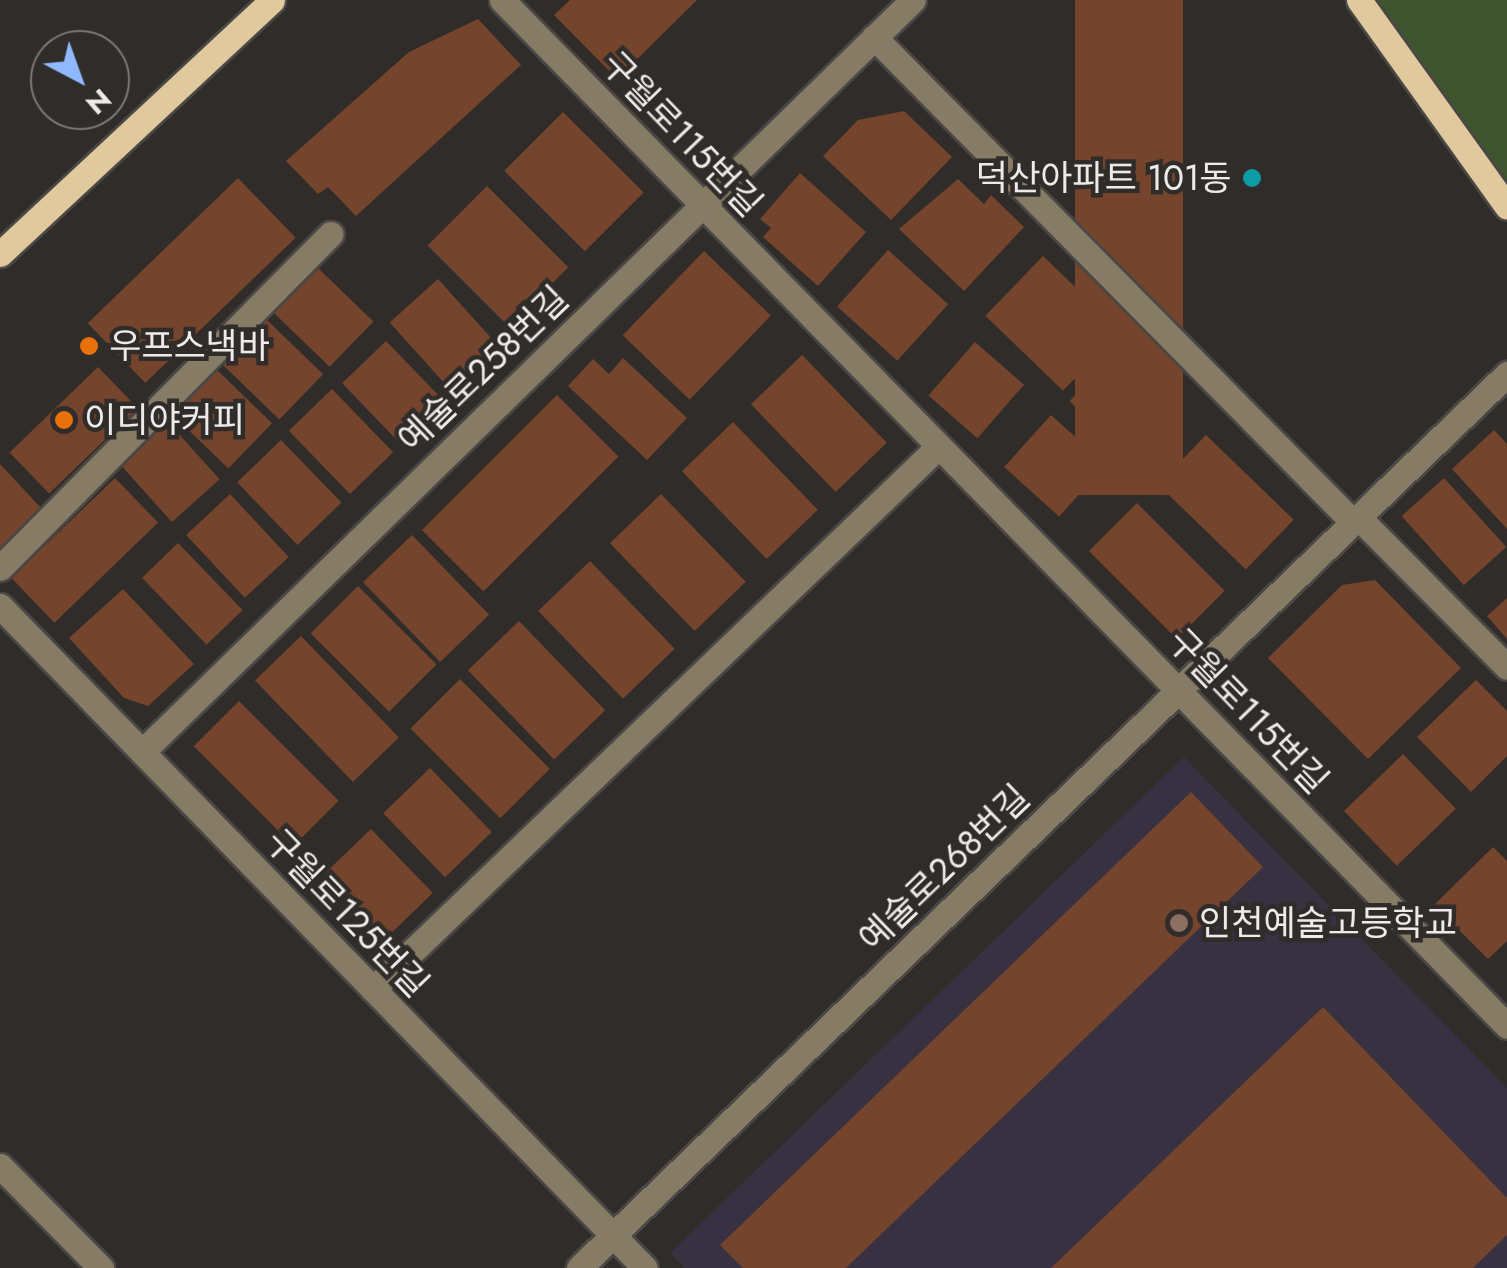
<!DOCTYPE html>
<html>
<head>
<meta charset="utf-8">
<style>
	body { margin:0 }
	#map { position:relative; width:1507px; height:1268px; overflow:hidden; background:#302c2a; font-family:Jost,"Noto Sans KR",sans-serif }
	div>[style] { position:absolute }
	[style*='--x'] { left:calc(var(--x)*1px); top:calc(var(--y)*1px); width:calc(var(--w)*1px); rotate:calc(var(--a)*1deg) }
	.education>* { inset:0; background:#373141 }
	.green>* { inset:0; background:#3e542e }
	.building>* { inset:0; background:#75442c; transform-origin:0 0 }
	.roads { filter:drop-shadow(2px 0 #4a4745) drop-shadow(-2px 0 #4a4745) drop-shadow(0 2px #4a4745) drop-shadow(0 -2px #4a4745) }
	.minor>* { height:25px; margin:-12.5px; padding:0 12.5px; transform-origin:12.5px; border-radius:12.5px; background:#867b65 }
	.major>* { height:25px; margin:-12.5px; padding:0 12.5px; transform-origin:12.5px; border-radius:12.5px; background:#e0c99c }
	.dots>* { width:28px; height:28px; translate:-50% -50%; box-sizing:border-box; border:5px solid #302c2a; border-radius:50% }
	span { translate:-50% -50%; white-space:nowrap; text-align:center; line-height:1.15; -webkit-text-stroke:9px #302c2a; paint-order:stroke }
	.street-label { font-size:35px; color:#edeae9 }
	.poi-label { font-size:35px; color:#edeae9 }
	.right { translate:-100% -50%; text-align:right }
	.left { translate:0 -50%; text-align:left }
	.north { position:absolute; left:30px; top:30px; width:100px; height:100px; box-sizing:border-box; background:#302c2a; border:2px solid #7c7876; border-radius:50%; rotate:139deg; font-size:28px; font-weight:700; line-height:40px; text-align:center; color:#edeae9 }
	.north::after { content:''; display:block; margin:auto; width:35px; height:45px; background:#90b8fd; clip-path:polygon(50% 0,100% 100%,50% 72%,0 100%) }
</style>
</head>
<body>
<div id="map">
	<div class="education">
		<div style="clip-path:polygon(1184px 757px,1507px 1088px,1507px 1268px,685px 1268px,670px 1253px)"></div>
	</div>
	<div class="green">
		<div style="clip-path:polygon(1363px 0,1507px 0,1507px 201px)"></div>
	</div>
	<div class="building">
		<div style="clip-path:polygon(570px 0,697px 0,617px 79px,554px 15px)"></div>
		<div style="left:1075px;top:0;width:108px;height:495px"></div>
		<div style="clip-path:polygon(478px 19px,521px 65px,356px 216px,328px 187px,318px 194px,286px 161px,409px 52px)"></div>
		<div style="clip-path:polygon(904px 111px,952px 157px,891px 220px,823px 156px,858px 120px)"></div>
		<div style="left:563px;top:112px;width:114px;height:83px;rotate:45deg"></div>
		<div style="clip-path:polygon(800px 173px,866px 232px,818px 286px,763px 237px,771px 228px,760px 219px)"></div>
		<div style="left:238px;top:178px;width:83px;height:209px;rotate:46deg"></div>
		<div style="clip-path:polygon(958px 179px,984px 204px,991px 195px,1024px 227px,964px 291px,899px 229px)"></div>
		<div style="left:487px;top:186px;width:115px;height:84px;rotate:45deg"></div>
		<div style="left:888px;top:250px;width:81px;height:76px;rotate:42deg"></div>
		<div style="left:704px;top:251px;width:93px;height:117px;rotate:44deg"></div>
		<div style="left:1043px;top:256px;width:108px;height:83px;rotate:44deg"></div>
		<div style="left:318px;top:268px;width:77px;height:63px;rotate:44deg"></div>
		<div style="left:438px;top:279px;width:97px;height:65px;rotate:48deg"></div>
		<div style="left:267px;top:320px;width:78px;height:63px;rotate:44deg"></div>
		<div style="left:386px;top:341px;width:87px;height:61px;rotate:46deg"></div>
		<div style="left:975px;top:342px;width:65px;height:71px;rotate:41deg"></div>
		<div style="left:1122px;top:345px;width:72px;height:77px;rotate:43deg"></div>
		<div style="left:802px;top:355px;width:122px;height:71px;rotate:46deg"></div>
		<div style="clip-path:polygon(623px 358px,687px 418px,647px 460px,568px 386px,593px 359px,609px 374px)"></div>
		<div style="left:98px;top:367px;width:57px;height:123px;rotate:46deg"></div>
		<div style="left:216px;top:369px;width:78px;height:63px;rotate:44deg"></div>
		<div style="left:332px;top:389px;width:88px;height:60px;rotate:46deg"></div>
		<div style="left:557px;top:395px;width:87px;height:191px;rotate:45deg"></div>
		<div style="left:1051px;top:415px;width:74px;height:70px;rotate:42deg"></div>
		<div style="left:168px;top:422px;width:77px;height:64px;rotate:48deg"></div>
		<div style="left:733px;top:422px;width:122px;height:71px;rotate:46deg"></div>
		<div style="clip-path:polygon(1494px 430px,1507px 444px,1507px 529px,1452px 469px)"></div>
		<div style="left:1206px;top:435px;width:122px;height:69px;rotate:44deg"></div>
		<div style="left:281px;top:440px;width:87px;height:61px;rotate:46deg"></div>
		<div style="clip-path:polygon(0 464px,42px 509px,0 548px)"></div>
		<div style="left:115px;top:478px;width:62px;height:144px;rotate:46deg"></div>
		<div style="left:1444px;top:478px;width:93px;height:57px;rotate:48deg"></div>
		<div style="left:230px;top:494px;width:86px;height:60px;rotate:47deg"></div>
		<div style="left:661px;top:494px;width:122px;height:71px;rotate:46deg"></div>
		<div style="left:1137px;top:503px;width:124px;height:68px;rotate:45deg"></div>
		<div style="left:412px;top:535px;width:111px;height:68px;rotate:46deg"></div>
		<div style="left:178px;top:543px;width:93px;height:50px;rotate:46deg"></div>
		<div style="left:590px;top:561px;width:122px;height:72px;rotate:46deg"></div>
		<div style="clip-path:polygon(1375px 580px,1461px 668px,1368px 759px,1268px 658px,1342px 585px)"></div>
		<div style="left:358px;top:586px;width:111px;height:67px;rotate:45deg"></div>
		<div style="clip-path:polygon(123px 589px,194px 664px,148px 706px,124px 698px,69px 638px)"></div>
		<div style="clip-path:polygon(1507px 598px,1507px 639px,1487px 616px)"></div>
		<div style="left:519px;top:621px;width:124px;height:71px;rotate:46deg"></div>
		<div style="left:301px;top:636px;width:141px;height:64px;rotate:46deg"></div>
		<div style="left:460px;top:679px;width:127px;height:70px;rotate:45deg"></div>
		<div style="clip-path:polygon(1476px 680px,1507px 711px,1507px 756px,1471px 792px,1417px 737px)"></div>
		<div style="left:239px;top:701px;width:141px;height:64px;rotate:45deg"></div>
		<div style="left:1403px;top:754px;width:76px;height:82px;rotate:46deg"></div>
		<div style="left:430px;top:768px;width:89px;height:65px;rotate:46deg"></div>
		<div style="clip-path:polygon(1191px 792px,1263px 867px,846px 1268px,743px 1268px,720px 1245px)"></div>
		<div style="left:371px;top:829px;width:89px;height:66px;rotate:46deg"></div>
		<div style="clip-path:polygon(1493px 847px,1507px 861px,1507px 941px,1488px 959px,1434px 905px)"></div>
		<div style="clip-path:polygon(1323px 1007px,1507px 1198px,1507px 1235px,1473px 1268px,1051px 1268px)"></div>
	</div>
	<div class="roads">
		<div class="minor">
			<div style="--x:502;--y:0;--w:1436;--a:45.59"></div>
			<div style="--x:874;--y:37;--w:682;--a:45.36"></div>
			<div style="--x:1358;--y:517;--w:211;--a:45.2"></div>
			<div style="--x:0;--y:568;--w:470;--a:-45.3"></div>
			<div style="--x:0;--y:606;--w:924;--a:45.75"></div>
			<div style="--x:142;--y:752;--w:1077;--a:-44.29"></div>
			<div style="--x:373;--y:989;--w:784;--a:-43.81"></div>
			<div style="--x:0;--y:1166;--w:144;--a:45.3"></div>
			<div style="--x:579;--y:1268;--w:1289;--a:-43.93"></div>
		</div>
		<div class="major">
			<div style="--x:1359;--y:0;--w:254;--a:54.4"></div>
			<div style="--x:0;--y:254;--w:372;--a:-43"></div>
		</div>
	</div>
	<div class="dots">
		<div style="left:1252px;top:178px;background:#0f9aa8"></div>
		<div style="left:89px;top:346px;background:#e8710a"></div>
		<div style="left:64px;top:420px;background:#e8710a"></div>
		<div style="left:1179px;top:923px;background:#8d6e63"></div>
	</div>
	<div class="street-label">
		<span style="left:682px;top:134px;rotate:46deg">구월로115번길</span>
		<span style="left:483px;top:369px;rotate:-44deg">예술로258번길</span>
		<span style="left:1248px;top:711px;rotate:46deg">구월로115번길</span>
		<span style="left:944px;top:868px;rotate:-44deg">예술로268번길</span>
		<span style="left:347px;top:913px;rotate:46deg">구월로125번길</span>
	</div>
	<div class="poi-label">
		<span class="right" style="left:1232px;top:178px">덕산아파트 101동</span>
		<span class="left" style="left:109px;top:346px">우프스낵바</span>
		<span class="left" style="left:84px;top:420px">이디야커피</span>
		<span class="left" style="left:1199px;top:923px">인천예술고등학교</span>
	</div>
	<div class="north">N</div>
</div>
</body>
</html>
